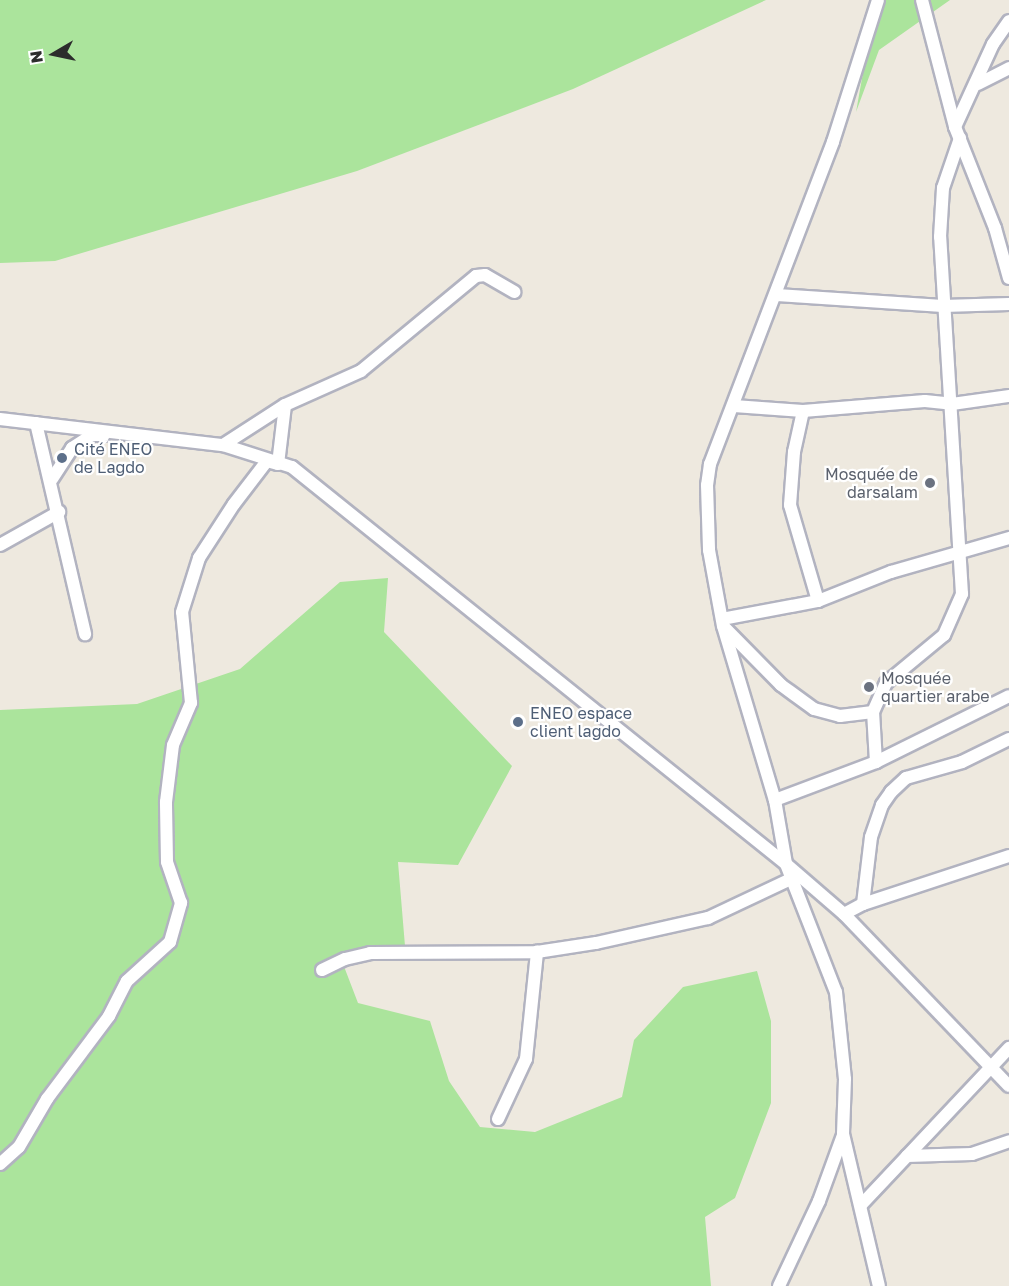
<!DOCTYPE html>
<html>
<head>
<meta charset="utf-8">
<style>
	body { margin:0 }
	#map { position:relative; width:1009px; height:1286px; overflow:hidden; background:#eee9df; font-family:"Golos Text",sans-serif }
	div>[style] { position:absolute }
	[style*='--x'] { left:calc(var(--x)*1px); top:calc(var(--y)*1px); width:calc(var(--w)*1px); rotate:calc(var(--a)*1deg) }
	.green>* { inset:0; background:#abe49c }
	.roads { filter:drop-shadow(2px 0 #b2b3c0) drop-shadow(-2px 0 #b2b3c0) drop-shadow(0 2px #b2b3c0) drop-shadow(0 -2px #b2b3c0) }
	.minor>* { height:12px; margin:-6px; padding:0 6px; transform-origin:6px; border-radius:6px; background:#fff }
	.dots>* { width:16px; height:16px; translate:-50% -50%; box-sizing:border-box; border:3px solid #fff; border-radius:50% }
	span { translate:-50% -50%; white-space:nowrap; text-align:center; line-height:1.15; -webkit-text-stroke:4.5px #fff; paint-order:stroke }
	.service-label { font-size:16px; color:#4e5e75 }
	.left { translate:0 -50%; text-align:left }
	.worship-label { font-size:16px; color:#5b616d }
	.right { translate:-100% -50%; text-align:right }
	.north { position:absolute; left:24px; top:24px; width:60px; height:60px; -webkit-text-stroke:4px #fff; paint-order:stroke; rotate:261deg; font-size:16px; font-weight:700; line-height:24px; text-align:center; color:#2c2c2c }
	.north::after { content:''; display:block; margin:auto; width:21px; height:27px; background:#2c2c2c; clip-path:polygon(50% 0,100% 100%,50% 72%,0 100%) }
</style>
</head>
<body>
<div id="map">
	<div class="green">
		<div style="clip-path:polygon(0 0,766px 0,573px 89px,357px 171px,55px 261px,0 263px)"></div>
		<div style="clip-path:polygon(876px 0,950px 0,879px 50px,856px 112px)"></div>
		<div style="clip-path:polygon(388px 578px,384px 632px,512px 766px,458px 865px,398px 862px,405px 946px,340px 956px,358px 1003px,430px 1021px,449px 1081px,480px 1127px,535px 1132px,622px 1097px,634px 1040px,683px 987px,757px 971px,771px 1021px,771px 1103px,735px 1198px,705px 1217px,711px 1286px,0 1286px,0 710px,137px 704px,240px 669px,340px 582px)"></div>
	</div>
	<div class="roads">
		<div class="minor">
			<div style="--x:878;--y:0;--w:149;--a:107.6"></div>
			<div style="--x:833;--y:142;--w:345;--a:110.9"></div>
			<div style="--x:710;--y:464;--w:21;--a:98"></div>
			<div style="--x:707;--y:485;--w:65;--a:88.2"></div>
			<div style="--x:709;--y:550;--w:77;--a:79.6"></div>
			<div style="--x:723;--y:626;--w:182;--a:73.4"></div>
			<div style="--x:775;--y:800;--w:65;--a:80.2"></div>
			<div style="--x:786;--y:864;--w:137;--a:68.7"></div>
			<div style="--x:836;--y:992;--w:87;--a:84.1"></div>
			<div style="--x:845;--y:1079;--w:55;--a:92.1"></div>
			<div style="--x:843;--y:1134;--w:156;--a:76.7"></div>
			<div style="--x:922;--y:0;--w:131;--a:75.4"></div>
			<div style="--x:955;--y:127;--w:109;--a:68.4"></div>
			<div style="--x:995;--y:228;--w:52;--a:74.4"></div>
			<div style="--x:978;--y:84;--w:35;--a:-27"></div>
			<div style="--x:955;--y:127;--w:91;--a:-65.4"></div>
			<div style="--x:993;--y:44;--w:28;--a:-55"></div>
			<div style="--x:777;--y:295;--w:166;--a:3.8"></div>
			<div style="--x:943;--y:306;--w:66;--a:-1.7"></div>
			<div style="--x:734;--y:406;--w:69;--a:4.1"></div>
			<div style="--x:803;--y:411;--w:122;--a:-4.7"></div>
			<div style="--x:925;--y:401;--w:27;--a:6"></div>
			<div style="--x:952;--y:404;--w:58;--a:-8"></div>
			<div style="--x:803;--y:411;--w:42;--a:102.4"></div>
			<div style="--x:794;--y:452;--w:53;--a:94.3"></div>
			<div style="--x:790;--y:505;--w:100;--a:73.7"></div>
			<div style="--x:0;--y:419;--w:225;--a:6.7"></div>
			<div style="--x:223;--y:445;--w:72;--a:17.7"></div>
			<div style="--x:292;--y:467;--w:634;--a:38.79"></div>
			<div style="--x:786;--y:864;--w:77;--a:40.8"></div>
			<div style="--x:844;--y:914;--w:238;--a:46.2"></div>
			<div style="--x:36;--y:423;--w:217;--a:76.9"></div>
			<div style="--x:223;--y:445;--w:74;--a:-32.8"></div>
			<div style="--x:285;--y:405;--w:83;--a:-24.1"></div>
			<div style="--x:361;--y:371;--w:149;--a:-39.6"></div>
			<div style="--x:476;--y:276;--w:9;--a:-6"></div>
			<div style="--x:485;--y:275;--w:34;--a:30"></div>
			<div style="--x:52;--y:479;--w:37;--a:-57"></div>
			<div style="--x:72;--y:448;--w:24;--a:-33"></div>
			<div style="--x:92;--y:435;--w:12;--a:0"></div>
			<div style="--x:0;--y:545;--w:68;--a:-29.2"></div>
			<div style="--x:722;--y:619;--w:98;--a:-10.6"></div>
			<div style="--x:818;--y:601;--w:79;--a:-21.7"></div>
			<div style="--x:891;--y:572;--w:123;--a:-16.1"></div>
			<div style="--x:725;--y:628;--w:80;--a:45.5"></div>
			<div style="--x:781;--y:685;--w:41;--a:36"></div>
			<div style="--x:814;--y:709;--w:27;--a:15"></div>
			<div style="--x:840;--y:716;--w:33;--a:-7"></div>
			<div style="--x:876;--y:762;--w:50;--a:-93.4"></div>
			<div style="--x:873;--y:712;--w:32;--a:-66"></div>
			<div style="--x:886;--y:683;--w:75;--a:-39.6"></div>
			<div style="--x:944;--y:635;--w:45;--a:-66.3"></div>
			<div style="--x:962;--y:594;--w:358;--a:-93.5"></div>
			<div style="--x:940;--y:237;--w:49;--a:-86.5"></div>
			<div style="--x:943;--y:188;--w:53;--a:-71.2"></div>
			<div style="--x:775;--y:800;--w:108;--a:-20.6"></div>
			<div style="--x:876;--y:762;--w:148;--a:-26.4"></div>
			<div style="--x:863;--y:904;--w:67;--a:-83.2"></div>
			<div style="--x:871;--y:837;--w:34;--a:-71"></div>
			<div style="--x:882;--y:805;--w:16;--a:-55"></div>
			<div style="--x:891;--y:792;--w:21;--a:-43"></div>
			<div style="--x:906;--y:778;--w:58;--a:-15.9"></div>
			<div style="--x:962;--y:762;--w:52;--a:-26.1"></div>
			<div style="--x:844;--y:914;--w:21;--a:-28"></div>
			<div style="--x:863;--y:904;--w:154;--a:-18.2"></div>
			<div style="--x:322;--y:970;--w:25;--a:-26"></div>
			<div style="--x:345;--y:959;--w:26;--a:-13"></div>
			<div style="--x:370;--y:953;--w:167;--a:-0.3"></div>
			<div style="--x:537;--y:952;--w:60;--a:-8.7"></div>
			<div style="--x:596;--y:943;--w:115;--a:-12.6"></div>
			<div style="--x:708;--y:918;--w:94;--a:-25.2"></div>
			<div style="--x:498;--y:1119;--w:66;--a:-65"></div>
			<div style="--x:526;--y:1059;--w:108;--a:-84.1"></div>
			<div style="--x:907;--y:1156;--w:65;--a:-1.8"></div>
			<div style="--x:972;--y:1154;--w:39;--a:-19"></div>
			<div style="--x:0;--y:1164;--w:25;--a:-42"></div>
			<div style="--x:19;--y:1147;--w:56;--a:-59.7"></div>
			<div style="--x:47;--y:1099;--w:104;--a:-53.2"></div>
			<div style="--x:109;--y:1016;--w:39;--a:-63"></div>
			<div style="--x:127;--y:981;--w:58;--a:-42.2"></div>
			<div style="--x:170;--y:942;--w:41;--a:-74.2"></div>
			<div style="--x:181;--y:903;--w:43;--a:-108.9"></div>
			<div style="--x:167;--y:862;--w:60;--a:-91"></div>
			<div style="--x:166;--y:802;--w:57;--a:-83"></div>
			<div style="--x:173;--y:745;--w:46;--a:-66.8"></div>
			<div style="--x:191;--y:703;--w:91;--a:-95.6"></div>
			<div style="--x:182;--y:612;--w:57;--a:-72.5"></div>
			<div style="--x:199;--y:558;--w:64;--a:-57.1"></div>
			<div style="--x:234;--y:504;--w:54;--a:-52.5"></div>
			<div style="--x:267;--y:461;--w:11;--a:15"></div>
			<div style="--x:278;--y:464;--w:59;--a:-83.2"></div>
			<div style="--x:861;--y:1205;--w:216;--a:-46.7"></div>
			<div style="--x:779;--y:1286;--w:94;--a:-64.8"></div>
			<div style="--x:819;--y:1201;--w:70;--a:-70"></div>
		</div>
	</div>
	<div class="dots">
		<div style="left:62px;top:458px;background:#5c6f8a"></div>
		<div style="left:930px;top:483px;background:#6b7280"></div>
		<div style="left:869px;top:687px;background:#6b7280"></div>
		<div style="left:518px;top:722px;background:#5c6f8a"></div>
	</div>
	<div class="service-label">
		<span class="left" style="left:74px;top:458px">Cité ENEO<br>de Lagdo</span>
		<span class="left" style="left:530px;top:722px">ENEO espace<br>client lagdo</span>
	</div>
	<div class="worship-label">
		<span class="right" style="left:918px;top:483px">Mosquée de<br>darsalam</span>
		<span class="left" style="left:881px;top:687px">Mosquée<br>quartier arabe</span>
	</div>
	<div class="north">N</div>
</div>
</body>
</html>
